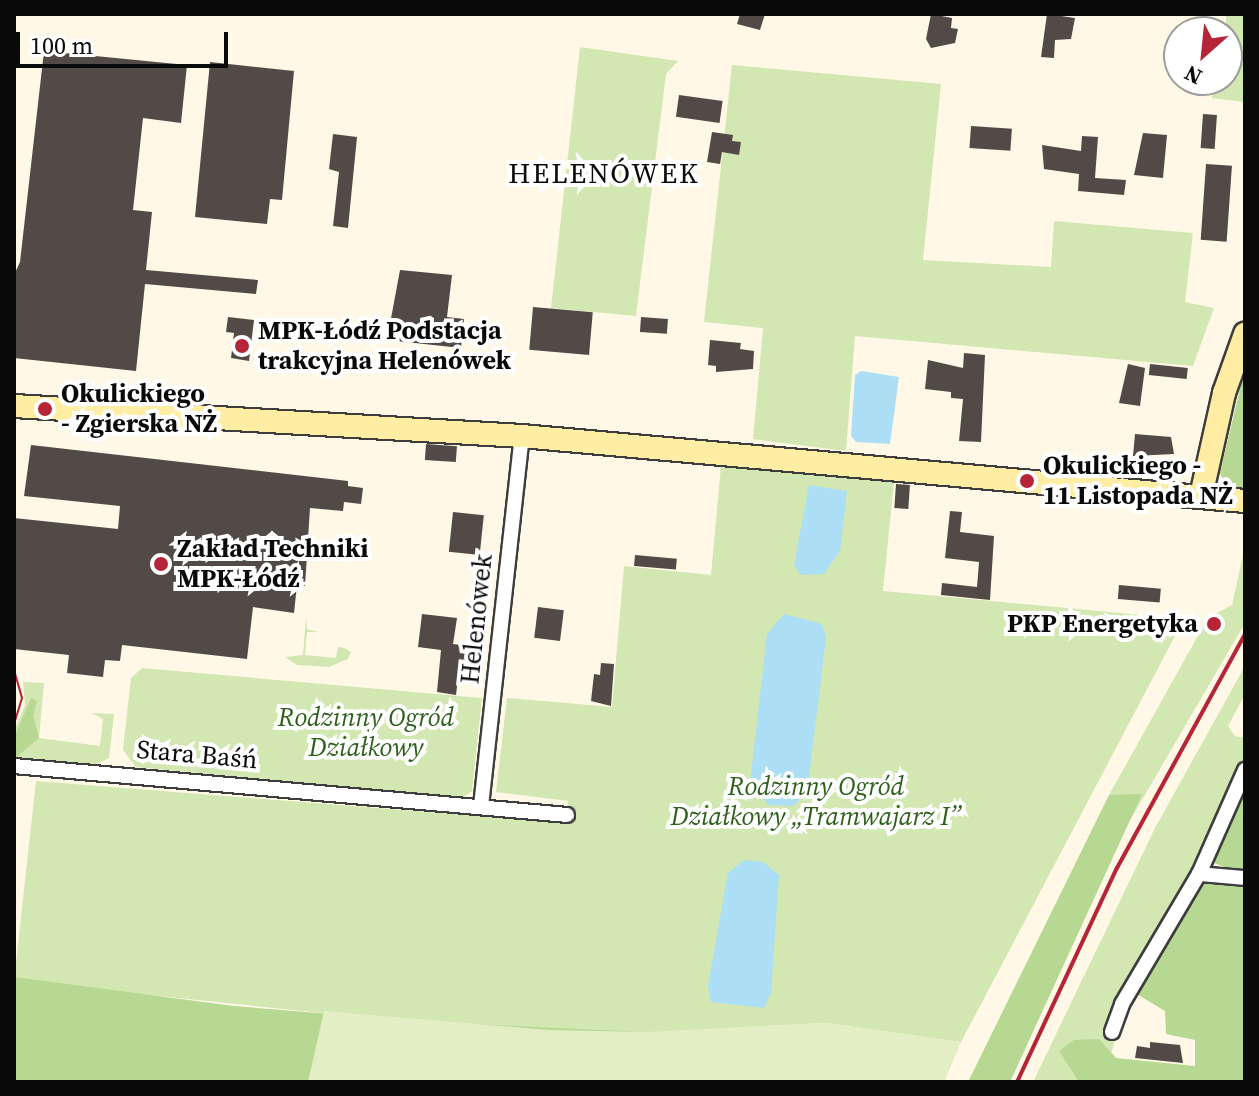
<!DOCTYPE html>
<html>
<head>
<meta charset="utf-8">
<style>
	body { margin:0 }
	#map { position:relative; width:1259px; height:1096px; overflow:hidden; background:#fff8e6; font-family:"Source Serif 4",serif }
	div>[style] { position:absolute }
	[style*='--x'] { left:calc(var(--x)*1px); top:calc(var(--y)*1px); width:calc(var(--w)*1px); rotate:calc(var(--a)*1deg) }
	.green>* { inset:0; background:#d2e7b2 }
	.forest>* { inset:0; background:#b7d892 }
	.pitch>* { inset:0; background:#e3eec4 }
	.water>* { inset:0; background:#acdff5 }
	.building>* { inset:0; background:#524a46; transform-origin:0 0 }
	.roads { filter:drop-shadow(2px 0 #3d3d3d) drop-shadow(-2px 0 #3d3d3d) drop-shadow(0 2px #3d3d3d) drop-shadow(0 -2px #3d3d3d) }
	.street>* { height:14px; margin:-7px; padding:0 7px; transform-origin:7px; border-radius:7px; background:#fff }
	.secondary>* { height:22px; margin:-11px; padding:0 11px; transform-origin:11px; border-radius:11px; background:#feeda2 }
	.tram>* { height:2px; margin:-1px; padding:0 1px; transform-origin:1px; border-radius:1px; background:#b62537 }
	.rail>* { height:4px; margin:-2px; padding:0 2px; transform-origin:2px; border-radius:2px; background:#b62537 }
	.dots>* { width:22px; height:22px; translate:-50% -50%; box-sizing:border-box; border:4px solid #fff; border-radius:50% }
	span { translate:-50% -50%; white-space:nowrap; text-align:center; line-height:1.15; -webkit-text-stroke:8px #fff; paint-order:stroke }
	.poi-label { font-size:26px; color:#0a0a0a; font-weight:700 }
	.left { translate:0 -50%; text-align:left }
	.right { translate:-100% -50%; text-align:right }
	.street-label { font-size:26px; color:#0a0a0a }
	.park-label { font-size:26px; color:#2f5f1c; font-style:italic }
	.neighbourhood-label { font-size:28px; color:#0a0a0a; letter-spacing:2px }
	.frame { position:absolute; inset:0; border:16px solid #0a0a0a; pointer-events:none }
	.north { position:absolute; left:1163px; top:16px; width:80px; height:80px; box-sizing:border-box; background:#fff; border:2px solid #9d9d9d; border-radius:50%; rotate:207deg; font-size:22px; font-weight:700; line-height:32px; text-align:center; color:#0a0a0a }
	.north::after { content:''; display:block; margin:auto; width:28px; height:36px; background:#b62537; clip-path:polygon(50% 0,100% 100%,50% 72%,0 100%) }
	.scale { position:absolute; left:16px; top:32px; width:212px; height:36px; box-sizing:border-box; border:4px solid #0a0a0a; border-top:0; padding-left:10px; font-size:24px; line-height:28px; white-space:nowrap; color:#0a0a0a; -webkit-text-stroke:6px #fff; paint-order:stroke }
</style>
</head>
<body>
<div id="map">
	<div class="green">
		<div style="clip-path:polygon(1226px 14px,1245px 14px,1245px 102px,1212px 98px,1215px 80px,1227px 80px)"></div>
		<div style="clip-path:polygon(580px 47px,678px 61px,666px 74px,636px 316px,551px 308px)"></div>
		<div style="clip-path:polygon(732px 65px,941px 84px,923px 260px,1051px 267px,1054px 221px,1193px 233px,1185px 302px,1214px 308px,1193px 366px,855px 336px,846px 451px,753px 439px,763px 328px,704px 322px)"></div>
		<div style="clip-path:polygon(721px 466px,894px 481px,883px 591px,1184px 619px,961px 1042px,826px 1023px,644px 1032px,549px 1030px,342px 1015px,14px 981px,36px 781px,566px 823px,568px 801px,496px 792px,507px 698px,612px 707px,624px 566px,711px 575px)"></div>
		<div style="clip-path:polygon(1245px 546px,1245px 623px,1121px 836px,1141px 795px,1109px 795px,1204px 625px,1215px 634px,1223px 623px,1215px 614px,1232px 605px)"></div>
		<div style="clip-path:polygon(306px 618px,307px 629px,318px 632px,307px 632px,305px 655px,336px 658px,338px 647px,345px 648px,351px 652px,348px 659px,329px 667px,297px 665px,285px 657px,303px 655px)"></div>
		<div style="clip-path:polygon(1245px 666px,1245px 694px,1228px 726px,1235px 736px,1245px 738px,1245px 782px,1126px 1007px,1111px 1053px,1099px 1039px,1060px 1051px,1079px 1082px,1033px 1082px,1155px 828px)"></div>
		<div style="clip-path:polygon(142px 668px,482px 698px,472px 791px,463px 798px,136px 767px,123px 750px,131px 678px)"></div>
		<div style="clip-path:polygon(23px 682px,44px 683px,39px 738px,100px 746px,103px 719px,91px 713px,114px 714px,109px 758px,94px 765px,14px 761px,14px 731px,25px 705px)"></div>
	</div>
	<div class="forest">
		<div style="clip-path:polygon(1245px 368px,1245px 494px,1225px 486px,1220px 473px)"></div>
		<div style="clip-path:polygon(31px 698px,37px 701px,33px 715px,39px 738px,14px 759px,14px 738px)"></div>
		<div style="clip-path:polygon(1245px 782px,1245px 872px,1232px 871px,1206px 859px)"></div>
		<div style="clip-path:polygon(1142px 794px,1010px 1082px,968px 1082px,1109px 795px)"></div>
		<div style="clip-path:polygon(1195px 880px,1245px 885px,1245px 1082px,1079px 1082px,1059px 1051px,1074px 1040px,1099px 1039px,1116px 1058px,1195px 1066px,1195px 1040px,1166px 1034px,1165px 1011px,1135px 993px)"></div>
		<div style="clip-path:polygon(14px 977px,234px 1006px,428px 1022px,644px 1032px,746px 1027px,690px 1082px,14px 1082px)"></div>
	</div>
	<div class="pitch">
		<div style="clip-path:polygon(324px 1011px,549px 1030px,644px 1032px,826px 1023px,961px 1042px,944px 1082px,308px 1082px)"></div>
	</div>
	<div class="water">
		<div style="clip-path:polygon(861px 371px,899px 377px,890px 444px,856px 442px,851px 436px,855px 375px)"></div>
		<div style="clip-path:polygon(809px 485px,847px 491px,840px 551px,824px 574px,801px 575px,794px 565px)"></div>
		<div style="clip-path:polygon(784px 614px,822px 624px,826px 638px,807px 793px,793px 806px,769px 805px,750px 783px,767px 634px)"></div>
		<div style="clip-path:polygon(744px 860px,763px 862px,779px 875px,771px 993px,764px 1008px,711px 1002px,708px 985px,728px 873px)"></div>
	</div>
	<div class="building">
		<div style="clip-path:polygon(740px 14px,765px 14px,760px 30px,737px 24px)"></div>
		<div style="clip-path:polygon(931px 14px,952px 18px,951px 28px,958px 29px,955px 43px,931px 48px,926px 39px)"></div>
		<div style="clip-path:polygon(1047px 14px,1075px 18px,1071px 39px,1055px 40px,1054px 58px,1041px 57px)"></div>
		<div style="clip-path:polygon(44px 51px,187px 65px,181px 123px,143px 118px,133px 210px,152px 212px,146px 270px,258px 280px,256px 294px,145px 284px,136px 371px,14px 358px,14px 275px,20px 262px)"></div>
		<div style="clip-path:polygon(210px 62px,294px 71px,282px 200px,270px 199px,267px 224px,195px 217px)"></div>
		<div style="left:679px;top:95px;width:44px;height:22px;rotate:8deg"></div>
		<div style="left:1203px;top:114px;width:14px;height:34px;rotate:4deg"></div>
		<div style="left:971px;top:126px;width:41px;height:22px;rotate:4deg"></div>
		<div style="clip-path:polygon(712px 132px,733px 135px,732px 141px,741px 142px,739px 155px,722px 152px,720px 164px,707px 162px)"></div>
		<div style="clip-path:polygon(1143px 133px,1167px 135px,1163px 178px,1134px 175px)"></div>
		<div style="clip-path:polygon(333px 134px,357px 137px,348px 228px,333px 226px,339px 172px,329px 169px)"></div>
		<div style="clip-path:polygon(1082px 136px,1098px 137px,1095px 178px,1126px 180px,1124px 195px,1078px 191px,1079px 174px,1044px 169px,1042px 145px,1081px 151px)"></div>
		<div style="left:1206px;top:164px;width:26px;height:76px;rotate:4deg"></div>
		<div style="clip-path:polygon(400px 270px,452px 275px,447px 317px,464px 319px,461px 348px,387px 340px)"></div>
		<div style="left:533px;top:307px;width:60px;height:43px;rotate:5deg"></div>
		<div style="clip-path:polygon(228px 317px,254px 320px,249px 361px,231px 358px,234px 333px,226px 332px)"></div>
		<div style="left:641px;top:317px;width:27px;height:15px;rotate:4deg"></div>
		<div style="clip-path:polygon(710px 340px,741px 343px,740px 349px,754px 351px,753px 369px,716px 372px,716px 366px,708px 365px)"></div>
		<div style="clip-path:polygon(964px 353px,985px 355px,981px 442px,959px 441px,963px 399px,951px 398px,951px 392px,925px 389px,928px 360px,963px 368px)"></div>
		<div style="clip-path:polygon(1128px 364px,1145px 368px,1140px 406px,1119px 403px)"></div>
		<div style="left:1150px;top:364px;width:38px;height:11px;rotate:6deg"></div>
		<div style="clip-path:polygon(1135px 434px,1171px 437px,1174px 454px,1133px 456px)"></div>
		<div style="left:426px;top:444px;width:31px;height:16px;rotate:4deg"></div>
		<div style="clip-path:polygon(31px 445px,348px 481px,348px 486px,363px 488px,361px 504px,344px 502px,343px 511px,310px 508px,305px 586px,297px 585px,294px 613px,253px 607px,247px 659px,122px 645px,120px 661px,105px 660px,103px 677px,67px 673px,69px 655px,14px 649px,14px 518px,118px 529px,120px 506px,24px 496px)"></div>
		<div style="left:896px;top:484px;width:14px;height:24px;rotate:4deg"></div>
		<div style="clip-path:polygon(950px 511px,962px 512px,960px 532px,994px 536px,990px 600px,941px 595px,942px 583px,977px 587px,979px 562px,945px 558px)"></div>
		<div style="left:453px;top:512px;width:31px;height:40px;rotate:6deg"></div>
		<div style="left:635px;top:555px;width:42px;height:11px;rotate:5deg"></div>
		<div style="left:1119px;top:585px;width:42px;height:14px;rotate:5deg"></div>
		<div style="left:538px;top:607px;width:26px;height:31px;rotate:7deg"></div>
		<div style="clip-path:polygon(422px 614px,457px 618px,453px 644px,469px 646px,465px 678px,458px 678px,456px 695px,437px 692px,441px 650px,418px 647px)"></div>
		<div style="clip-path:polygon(601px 663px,614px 664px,611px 706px,591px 701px,594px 674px,600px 675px)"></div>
		<div style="clip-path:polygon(1150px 1042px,1180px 1045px,1183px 1063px,1135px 1058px,1137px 1046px,1150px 1048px)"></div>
	</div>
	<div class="roads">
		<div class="street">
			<div style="--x:14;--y:766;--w:555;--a:5.06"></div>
			<div style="--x:481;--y:806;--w:372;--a:-83.7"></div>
			<div style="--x:1199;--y:874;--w:46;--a:5"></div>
			<div style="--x:1112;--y:1032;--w:30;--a:-70"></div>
			<div style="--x:1122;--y:1004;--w:151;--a:-59.4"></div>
			<div style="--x:1199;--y:874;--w:114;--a:-66.1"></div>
		</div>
		<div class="secondary">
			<div style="--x:14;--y:406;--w:509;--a:3.38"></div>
			<div style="--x:522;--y:436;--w:726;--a:5.14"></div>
			<div style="--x:1201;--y:496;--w:106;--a:-77.4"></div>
			<div style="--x:1224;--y:393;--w:63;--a:-70.4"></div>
		</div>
	</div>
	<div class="tram">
		<div style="--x:14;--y:670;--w:29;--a:74"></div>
		<div style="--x:22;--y:698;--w:28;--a:107"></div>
	</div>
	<div class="rail">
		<div style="--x:1017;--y:1082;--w:236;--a:-65"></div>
		<div style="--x:1117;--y:868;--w:267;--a:-61.3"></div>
	</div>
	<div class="dots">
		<div style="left:242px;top:346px;background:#b62537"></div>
		<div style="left:45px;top:409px;background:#b62537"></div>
		<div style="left:1027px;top:481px;background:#b62537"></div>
		<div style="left:161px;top:564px;background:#b62537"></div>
		<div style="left:1214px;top:624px;background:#b62537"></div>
	</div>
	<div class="poi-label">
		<span class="left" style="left:258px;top:346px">MPK-Łódź Podstacja<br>trakcyjna Helenówek</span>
		<span class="left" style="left:61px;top:409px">Okulickiego<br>- Zgierska NŻ</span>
		<span class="left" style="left:1043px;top:481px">Okulickiego -<br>11 Listopada NŻ</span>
		<span class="left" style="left:177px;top:564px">Zakład Techniki<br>MPK-Łódź</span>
		<span class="right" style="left:1198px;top:624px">PKP Energetyka</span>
	</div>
	<div class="street-label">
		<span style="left:477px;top:619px;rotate:-84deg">Helenówek</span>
		<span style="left:197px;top:755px;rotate:5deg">Stara Baśń</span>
	</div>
	<div class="park-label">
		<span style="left:366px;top:733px">Rodzinny Ogród<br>Działkowy</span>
		<span style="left:816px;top:802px">Rodzinny Ogród<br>Działkowy „Tramwajarz I”</span>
	</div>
	<div class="neighbourhood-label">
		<span style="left:604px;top:173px">HELENÓWEK</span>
	</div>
	<div class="frame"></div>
	<div class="north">N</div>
	<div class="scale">100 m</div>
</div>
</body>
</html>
